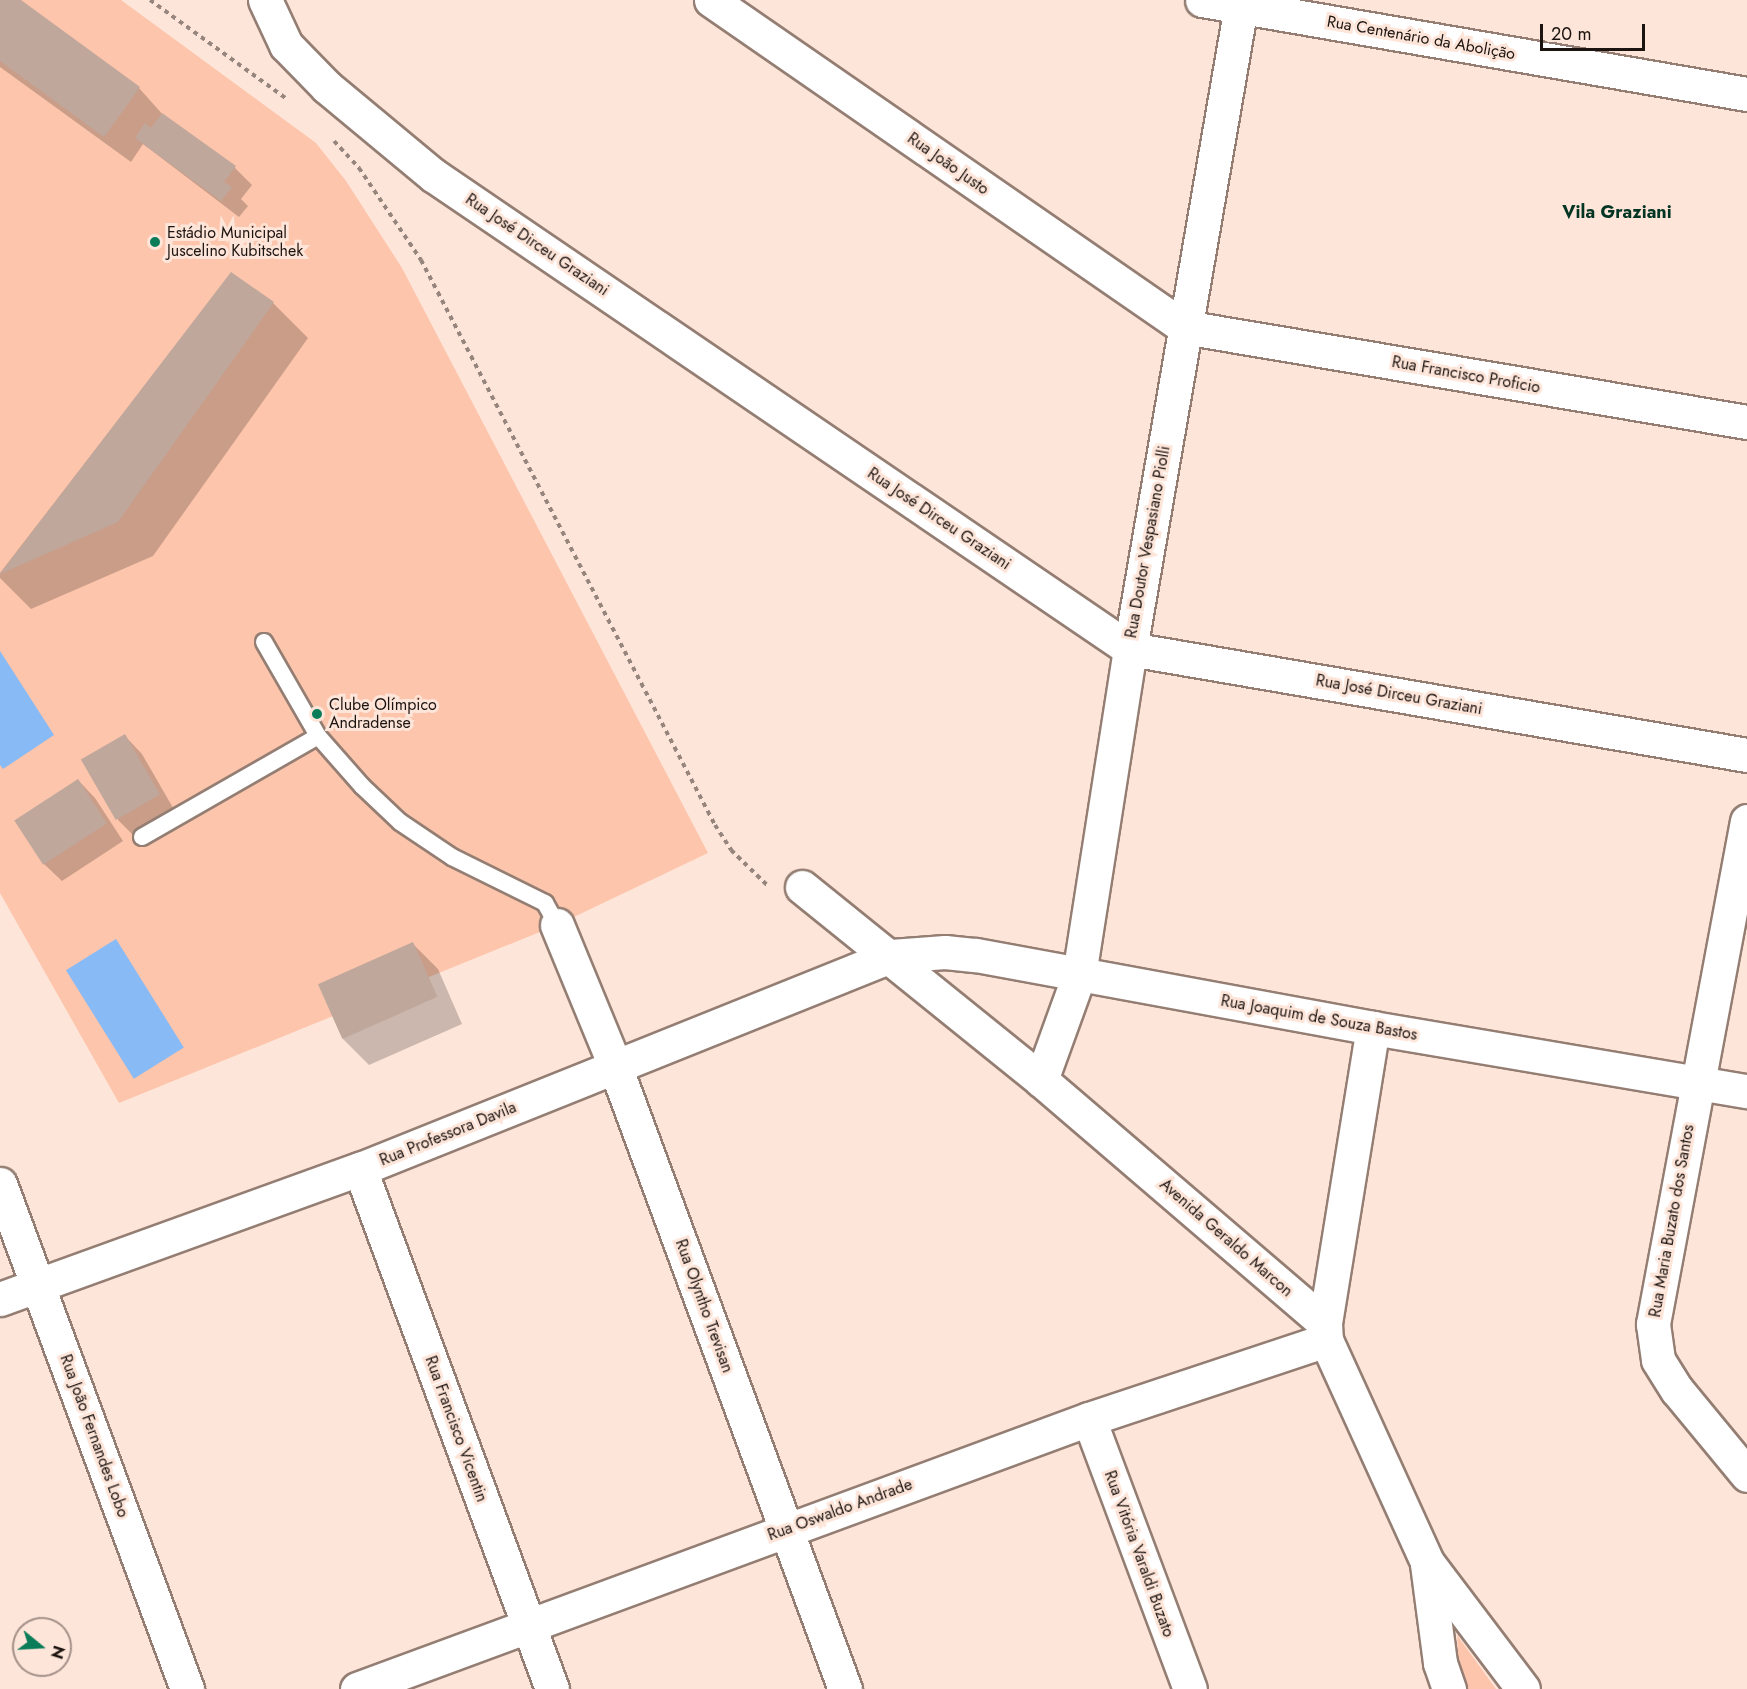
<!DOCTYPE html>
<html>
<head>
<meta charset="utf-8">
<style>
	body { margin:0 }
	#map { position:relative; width:1747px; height:1689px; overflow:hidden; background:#fee5d9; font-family:Jost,sans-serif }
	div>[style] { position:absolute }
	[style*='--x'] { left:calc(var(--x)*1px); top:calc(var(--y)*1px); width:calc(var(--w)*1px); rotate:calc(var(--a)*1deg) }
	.green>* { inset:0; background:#fdc5ab }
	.water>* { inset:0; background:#88baf5; transform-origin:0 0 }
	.shadow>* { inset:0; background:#0003 }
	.building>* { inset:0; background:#bfa79c; transform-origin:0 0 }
	.path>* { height:4px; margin-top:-2px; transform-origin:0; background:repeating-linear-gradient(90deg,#96857d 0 4.5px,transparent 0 9px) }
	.roads { filter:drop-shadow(2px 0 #947e73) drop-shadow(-2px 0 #947e73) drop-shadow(0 2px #947e73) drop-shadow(0 -2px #947e73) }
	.lane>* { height:16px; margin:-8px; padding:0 8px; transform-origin:8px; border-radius:8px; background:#fff }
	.street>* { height:33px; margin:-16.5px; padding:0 16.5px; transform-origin:16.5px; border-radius:16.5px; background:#fff }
	.dots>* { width:16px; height:16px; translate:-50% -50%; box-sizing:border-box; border:3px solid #fee5d9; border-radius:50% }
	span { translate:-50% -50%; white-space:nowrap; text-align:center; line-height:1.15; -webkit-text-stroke:6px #fee5d9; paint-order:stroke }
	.street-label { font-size:16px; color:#1c1410 }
	.poi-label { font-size:16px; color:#1c1410 }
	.left { translate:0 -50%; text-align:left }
	.neighbourhood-label { font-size:18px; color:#023423; font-weight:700 }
	.north { position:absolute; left:12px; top:1617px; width:60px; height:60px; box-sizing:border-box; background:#fee5d9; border:2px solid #a49189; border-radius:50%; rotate:108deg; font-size:16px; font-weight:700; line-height:24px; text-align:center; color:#1c1410 }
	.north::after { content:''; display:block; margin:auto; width:21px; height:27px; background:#0a7c58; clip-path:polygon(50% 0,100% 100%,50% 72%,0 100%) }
	.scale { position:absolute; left:1540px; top:24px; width:105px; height:27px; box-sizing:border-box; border:3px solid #1c1410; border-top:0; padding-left:8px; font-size:18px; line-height:21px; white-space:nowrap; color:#1c1410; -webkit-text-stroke:4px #fee5d9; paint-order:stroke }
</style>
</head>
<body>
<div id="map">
	<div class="green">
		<div style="clip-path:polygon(0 0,121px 0,316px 143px,346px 181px,402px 268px,708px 853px,557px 925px,119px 1103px,0 893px)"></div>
		<div style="clip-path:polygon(1457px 1635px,1496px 1689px,1466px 1689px,1459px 1670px)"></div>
	</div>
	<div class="water">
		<div style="clip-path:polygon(0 651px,54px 735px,3px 769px,0 765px)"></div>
		<div style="left:116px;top:939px;width:128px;height:59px;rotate:58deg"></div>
	</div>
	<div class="shadow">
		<div style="clip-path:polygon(0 0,18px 0,139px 88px,164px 116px,235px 168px,252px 185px,241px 199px,248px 206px,239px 217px,143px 144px,131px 162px,0 67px)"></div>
		<div style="clip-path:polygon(231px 274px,273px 303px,308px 338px,153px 556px,31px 609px,0 578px,0 573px)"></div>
		<div style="clip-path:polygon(125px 736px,142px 754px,176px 813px,135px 837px,118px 820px)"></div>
		<div style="clip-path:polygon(78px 780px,95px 798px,123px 841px,62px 881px,44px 864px)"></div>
		<div style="clip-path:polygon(412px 943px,438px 969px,462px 1024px,369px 1065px,343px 1039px)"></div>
	</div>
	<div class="building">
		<div style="clip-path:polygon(0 0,21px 0,140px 87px,104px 137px,0 61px)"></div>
		<div style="clip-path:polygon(162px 113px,236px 166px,224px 182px,232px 187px,221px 201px,135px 138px,145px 123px,151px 128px)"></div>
		<div style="clip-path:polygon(231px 272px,274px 302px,118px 522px,0 574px)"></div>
		<div style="left:125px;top:734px;width:70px;height:51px;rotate:60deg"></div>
		<div style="left:78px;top:779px;width:53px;height:76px;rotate:57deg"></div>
		<div style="left:413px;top:942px;width:60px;height:104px;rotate:66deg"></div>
	</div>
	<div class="path">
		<div style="--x:150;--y:0;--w:170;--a:35.9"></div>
		<div style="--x:334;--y:141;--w:37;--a:47"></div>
		<div style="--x:359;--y:168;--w:111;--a:56"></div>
		<div style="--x:421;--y:260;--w:637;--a:62.51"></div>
		<div style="--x:715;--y:825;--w:30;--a:57"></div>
		<div style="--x:731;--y:850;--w:52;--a:44.2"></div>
	</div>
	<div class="roads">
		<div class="lane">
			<div style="--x:264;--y:642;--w:108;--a:60.1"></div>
			<div style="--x:318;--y:736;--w:67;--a:48.7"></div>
			<div style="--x:362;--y:786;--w:52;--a:43.5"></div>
			<div style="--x:400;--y:822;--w:63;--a:33.9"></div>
			<div style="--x:452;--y:857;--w:104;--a:26.3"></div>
			<div style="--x:545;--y:903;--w:25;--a:61"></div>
			<div style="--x:142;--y:837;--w:203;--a:-29.8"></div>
		</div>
		<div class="street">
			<div style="--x:265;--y:0;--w:50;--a:65"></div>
			<div style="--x:286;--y:45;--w:59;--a:45.7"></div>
			<div style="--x:327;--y:87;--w:138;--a:39.7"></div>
			<div style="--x:433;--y:175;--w:843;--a:34.22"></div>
			<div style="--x:1130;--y:649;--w:626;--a:9.75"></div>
			<div style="--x:711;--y:0;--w:575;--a:34.66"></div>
			<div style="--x:1184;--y:327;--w:571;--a:9.58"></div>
			<div style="--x:1202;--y:0;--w:553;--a:9.79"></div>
			<div style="--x:1747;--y:821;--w:512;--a:100.59"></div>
			<div style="--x:1653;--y:1324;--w:36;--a:82"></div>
			<div style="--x:1658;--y:1360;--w:36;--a:58"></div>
			<div style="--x:1677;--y:1390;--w:110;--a:50.5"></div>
			<div style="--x:802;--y:887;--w:307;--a:38.9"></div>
			<div style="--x:1041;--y:1080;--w:374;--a:40.6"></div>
			<div style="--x:1325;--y:1323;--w:17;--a:87"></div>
			<div style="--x:1326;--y:1340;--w:244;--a:65.5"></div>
			<div style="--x:1427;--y:1562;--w:159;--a:52.9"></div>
			<div style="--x:557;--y:925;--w:152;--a:67.6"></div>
			<div style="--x:615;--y:1066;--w:664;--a:69.74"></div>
			<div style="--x:1041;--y:1080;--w:112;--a:-70.1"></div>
			<div style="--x:1079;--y:975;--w:330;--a:-81.1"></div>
			<div style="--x:1130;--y:649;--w:659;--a:-80.21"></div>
			<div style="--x:360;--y:1169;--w:554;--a:69.73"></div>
			<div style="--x:0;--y:1184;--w:539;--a:69.68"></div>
			<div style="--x:0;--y:1299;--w:383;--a:-19.9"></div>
			<div style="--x:360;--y:1169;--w:572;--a:-21.86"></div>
			<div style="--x:891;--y:956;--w:54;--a:-4.2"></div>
			<div style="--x:945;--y:952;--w:31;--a:6"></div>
			<div style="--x:976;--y:955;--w:404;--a:10.4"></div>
			<div style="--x:1373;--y:1028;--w:379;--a:9.6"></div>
			<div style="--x:1325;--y:1323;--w:299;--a:-80.8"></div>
			<div style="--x:1089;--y:1419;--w:288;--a:69.5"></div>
			<div style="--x:1427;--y:1564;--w:100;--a:82.5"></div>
			<div style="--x:1440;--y:1663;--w:28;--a:71"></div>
			<div style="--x:357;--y:1689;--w:780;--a:-20.25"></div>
			<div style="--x:1089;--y:1419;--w:250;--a:-18.4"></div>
		</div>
	</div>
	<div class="dots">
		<div style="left:155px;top:242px;background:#0a7c58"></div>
		<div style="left:317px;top:714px;background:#0a7c58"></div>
	</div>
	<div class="street-label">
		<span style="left:1421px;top:38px;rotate:10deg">Rua Centenário da Abolição</span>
		<span style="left:948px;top:164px;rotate:35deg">Rua João Justo</span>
		<span style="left:537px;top:245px;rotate:34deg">Rua José Dirceu Graziani</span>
		<span style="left:1466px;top:375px;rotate:10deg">Rua Francisco Proficio</span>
		<span style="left:939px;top:519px;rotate:34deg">Rua José Dirceu Graziani</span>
		<span style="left:1148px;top:542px;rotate:-80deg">Rua Doutor Vespasiano Piolli</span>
		<span style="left:1399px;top:695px;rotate:10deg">Rua José Dirceu Graziani</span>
		<span style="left:1319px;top:1018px;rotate:10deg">Rua Joaquim de Souza Bastos</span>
		<span style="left:448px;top:1134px;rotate:-22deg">Rua Professora Davila</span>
		<span style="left:1672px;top:1221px;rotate:-80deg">Rua Maria Buzato dos Santos</span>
		<span style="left:1226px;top:1238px;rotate:41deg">Avenida Geraldo Marcon</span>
		<span style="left:704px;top:1306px;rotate:70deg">Rua Olyntho Trevisan</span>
		<span style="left:456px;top:1429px;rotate:70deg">Rua Francisco Vicentin</span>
		<span style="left:94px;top:1436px;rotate:70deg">Rua João Fernandes Lobo</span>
		<span style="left:840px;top:1510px;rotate:-20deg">Rua Oswaldo Andrade</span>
		<span style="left:1139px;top:1554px;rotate:70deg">Rua Vitória Varaldi Buzato</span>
	</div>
	<div class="poi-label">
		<span class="left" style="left:167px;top:242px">Estádio Municipal<br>Juscelino Kubitschek</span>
		<span class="left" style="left:329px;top:714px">Clube Olímpico<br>Andradense</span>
	</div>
	<div class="neighbourhood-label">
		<span style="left:1617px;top:212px">Vila Graziani</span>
	</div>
	<div class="north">N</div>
	<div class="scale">20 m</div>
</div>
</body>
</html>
